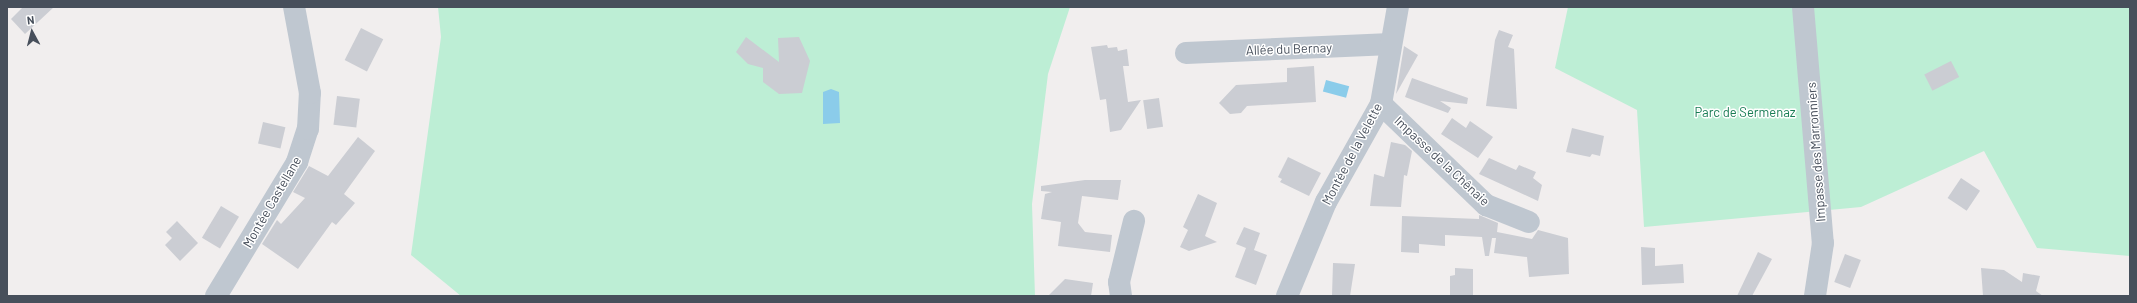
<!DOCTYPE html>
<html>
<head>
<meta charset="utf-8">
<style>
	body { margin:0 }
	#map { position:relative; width:2137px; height:303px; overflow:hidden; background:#f1eeee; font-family:Barlow,sans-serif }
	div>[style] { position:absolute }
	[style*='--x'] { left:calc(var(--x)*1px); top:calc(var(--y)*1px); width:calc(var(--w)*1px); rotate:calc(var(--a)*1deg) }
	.green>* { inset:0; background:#bdeed5 }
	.water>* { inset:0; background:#8bccea; transform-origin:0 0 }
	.building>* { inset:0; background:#cbcdd3; transform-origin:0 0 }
	.minor>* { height:22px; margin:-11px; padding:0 11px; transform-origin:11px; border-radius:11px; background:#bfc7d0 }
	.tertiary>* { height:22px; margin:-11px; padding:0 11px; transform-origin:11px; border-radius:11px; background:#bfc7d0 }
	span { translate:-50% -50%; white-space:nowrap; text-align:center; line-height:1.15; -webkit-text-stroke:3px #fff; paint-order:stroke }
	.street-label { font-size:13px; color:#474f5b }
	.park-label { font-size:13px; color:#187c54 }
	.frame { position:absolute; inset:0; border:8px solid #474f5b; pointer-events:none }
	.north { position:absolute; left:12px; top:12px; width:40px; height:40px; -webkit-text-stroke:3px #fff; paint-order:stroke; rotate:353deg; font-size:11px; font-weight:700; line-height:16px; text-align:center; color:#474f5b }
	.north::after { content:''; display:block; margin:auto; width:14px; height:18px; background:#474f5b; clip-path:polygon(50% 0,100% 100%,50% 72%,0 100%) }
</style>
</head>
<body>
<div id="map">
	<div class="green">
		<div style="clip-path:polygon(438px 7px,1070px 7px,1048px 74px,1032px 204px,1035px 296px,461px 296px,411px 255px,441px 37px)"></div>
		<div style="clip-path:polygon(1568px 7px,2130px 7px,2130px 256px,2037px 248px,1984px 151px,1861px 207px,1644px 227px,1637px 110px,1555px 68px)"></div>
	</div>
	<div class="water">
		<div style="left:1326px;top:80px;width:24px;height:12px;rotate:15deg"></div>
		<div style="clip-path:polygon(831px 89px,839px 92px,840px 123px,823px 124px,823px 92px)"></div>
	</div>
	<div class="building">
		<div style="clip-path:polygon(23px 7px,54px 7px,25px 34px,11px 19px)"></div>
		<div style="left:361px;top:28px;width:25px;height:36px;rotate:27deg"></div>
		<div style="clip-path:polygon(1499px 30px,1513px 35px,1508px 47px,1514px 49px,1517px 109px,1486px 106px,1495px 40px)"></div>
		<div style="clip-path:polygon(746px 37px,779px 62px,778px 38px,799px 37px,810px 61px,802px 93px,779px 94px,763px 82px,763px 68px,748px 64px,736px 52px)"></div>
		<div style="clip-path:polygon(1107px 45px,1108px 48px,1117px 47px,1118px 51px,1127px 49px,1129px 66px,1123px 66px,1128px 102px,1141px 100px,1121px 130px,1110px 132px,1106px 99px,1100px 100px,1091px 47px)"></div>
		<div style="clip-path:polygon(1404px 46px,1418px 55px,1396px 94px)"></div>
		<div style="left:1951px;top:61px;width:18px;height:30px;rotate:63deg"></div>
		<div style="clip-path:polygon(1314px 66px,1316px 102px,1247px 106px,1241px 113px,1230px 114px,1219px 103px,1236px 85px,1287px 82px,1287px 68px)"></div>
		<div style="clip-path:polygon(1412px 78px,1468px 98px,1467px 104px,1440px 101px,1451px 108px,1448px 113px,1405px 97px)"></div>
		<div style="left:337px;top:96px;width:23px;height:29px;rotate:7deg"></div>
		<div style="left:1159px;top:98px;width:29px;height:16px;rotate:82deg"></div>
		<div style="clip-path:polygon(1452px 118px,1466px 128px,1470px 121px,1493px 137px,1478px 158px,1441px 134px)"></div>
		<div style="left:263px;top:122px;width:23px;height:22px;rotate:13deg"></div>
		<div style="clip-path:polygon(1572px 128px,1604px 136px,1600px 156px,1592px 154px,1590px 157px,1566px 152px)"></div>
		<div style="clip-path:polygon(358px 137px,375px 151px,344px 194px,355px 203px,336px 225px,332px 222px,298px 269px,262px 244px,277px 220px,281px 224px,305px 198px,293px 192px,309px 166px,328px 176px)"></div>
		<div style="clip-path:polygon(1391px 142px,1405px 145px,1412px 151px,1407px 176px,1404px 175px,1401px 207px,1370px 206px,1374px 174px,1384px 177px)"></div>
		<div style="clip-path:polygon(1288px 157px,1321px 173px,1309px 196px,1280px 182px,1282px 179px,1278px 177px)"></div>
		<div style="clip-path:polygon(1489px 158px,1516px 170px,1519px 165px,1536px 172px,1533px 178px,1542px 185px,1538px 201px,1479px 174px)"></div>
		<div style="left:1961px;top:178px;width:23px;height:24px;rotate:34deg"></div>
		<div style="clip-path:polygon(1085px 180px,1121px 180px,1118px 200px,1082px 196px,1078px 223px,1085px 232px,1112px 235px,1110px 252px,1058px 246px,1061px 222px,1041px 219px,1045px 194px,1052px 192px,1041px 191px,1041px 186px)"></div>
		<div style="clip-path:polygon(1198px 194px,1217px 203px,1205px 236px,1217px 242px,1189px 251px,1180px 247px,1188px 230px,1183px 227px)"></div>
		<div style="left:221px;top:206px;width:21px;height:37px;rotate:31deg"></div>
		<div style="clip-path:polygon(1479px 215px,1498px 223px,1497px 232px,1532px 239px,1538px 230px,1568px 238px,1569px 274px,1529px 277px,1527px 257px,1494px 253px,1496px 238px,1492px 238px,1489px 256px,1485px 256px,1482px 237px,1445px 235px,1445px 246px,1419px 244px,1419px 253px,1401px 252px,1402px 216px,1479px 219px)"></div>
		<div style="clip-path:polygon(177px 221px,198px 243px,180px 261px,165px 245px,172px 238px,166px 232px)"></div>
		<div style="clip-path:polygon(1244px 227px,1260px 233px,1254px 250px,1267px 255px,1256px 285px,1235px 277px,1246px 248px,1236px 244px)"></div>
		<div style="clip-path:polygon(1641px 247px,1655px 248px,1655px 266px,1683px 264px,1684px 283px,1642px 285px)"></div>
		<div style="clip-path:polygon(1758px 252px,1772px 259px,1752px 296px,1737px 296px)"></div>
		<div style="left:1845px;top:254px;width:17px;height:30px;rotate:21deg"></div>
		<div style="clip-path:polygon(1333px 263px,1355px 264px,1350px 296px,1332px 296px)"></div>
		<div style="clip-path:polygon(1455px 268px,1473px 269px,1473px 296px,1450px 296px,1450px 276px,1455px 275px)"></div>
		<div style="clip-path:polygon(1981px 268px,2004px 270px,2022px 282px,2023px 273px,2040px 276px,2036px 291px,2043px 296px,1983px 296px)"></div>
		<div style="clip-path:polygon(1065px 279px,1093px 283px,1091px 296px,1048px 296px)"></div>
	</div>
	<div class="minor">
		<div style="--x:1803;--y:7;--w:237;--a:85.2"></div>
		<div style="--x:1823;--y:243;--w:54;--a:98.6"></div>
		<div style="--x:1186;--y:53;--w:205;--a:-2.5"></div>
		<div style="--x:1381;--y:104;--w:146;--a:43.9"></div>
		<div style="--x:1486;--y:205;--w:46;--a:21.6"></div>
		<div style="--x:1121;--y:296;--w:14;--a:-98"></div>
		<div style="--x:1119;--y:282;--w:63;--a:-76.2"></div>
		<div style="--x:1287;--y:296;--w:102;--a:-67.5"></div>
		<div style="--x:1326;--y:202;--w:112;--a:-60.7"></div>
		<div style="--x:1381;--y:104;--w:98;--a:-80.1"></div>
	</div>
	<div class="tertiary">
		<div style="--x:216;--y:296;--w:157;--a:-58.8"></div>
		<div style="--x:297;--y:162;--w:35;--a:-72"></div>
		<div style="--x:308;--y:129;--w:36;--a:-87"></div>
		<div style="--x:310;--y:93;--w:87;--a:-100.5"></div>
	</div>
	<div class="street-label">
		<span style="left:1289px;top:49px;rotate:-2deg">Allée du Bernay</span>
		<span style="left:1816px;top:152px;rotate:-94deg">Impasse des Marronniers</span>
		<span style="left:1352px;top:154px;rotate:-62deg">Montée de la Velette</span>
		<span style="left:1442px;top:161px;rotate:43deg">Impasse de la Chênaie</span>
		<span style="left:272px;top:202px;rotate:-60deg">Montée Castellane</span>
	</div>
	<div class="park-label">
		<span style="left:1745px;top:112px">Parc de Sermenaz</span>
	</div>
	<div class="frame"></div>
	<div class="north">N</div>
</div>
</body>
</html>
